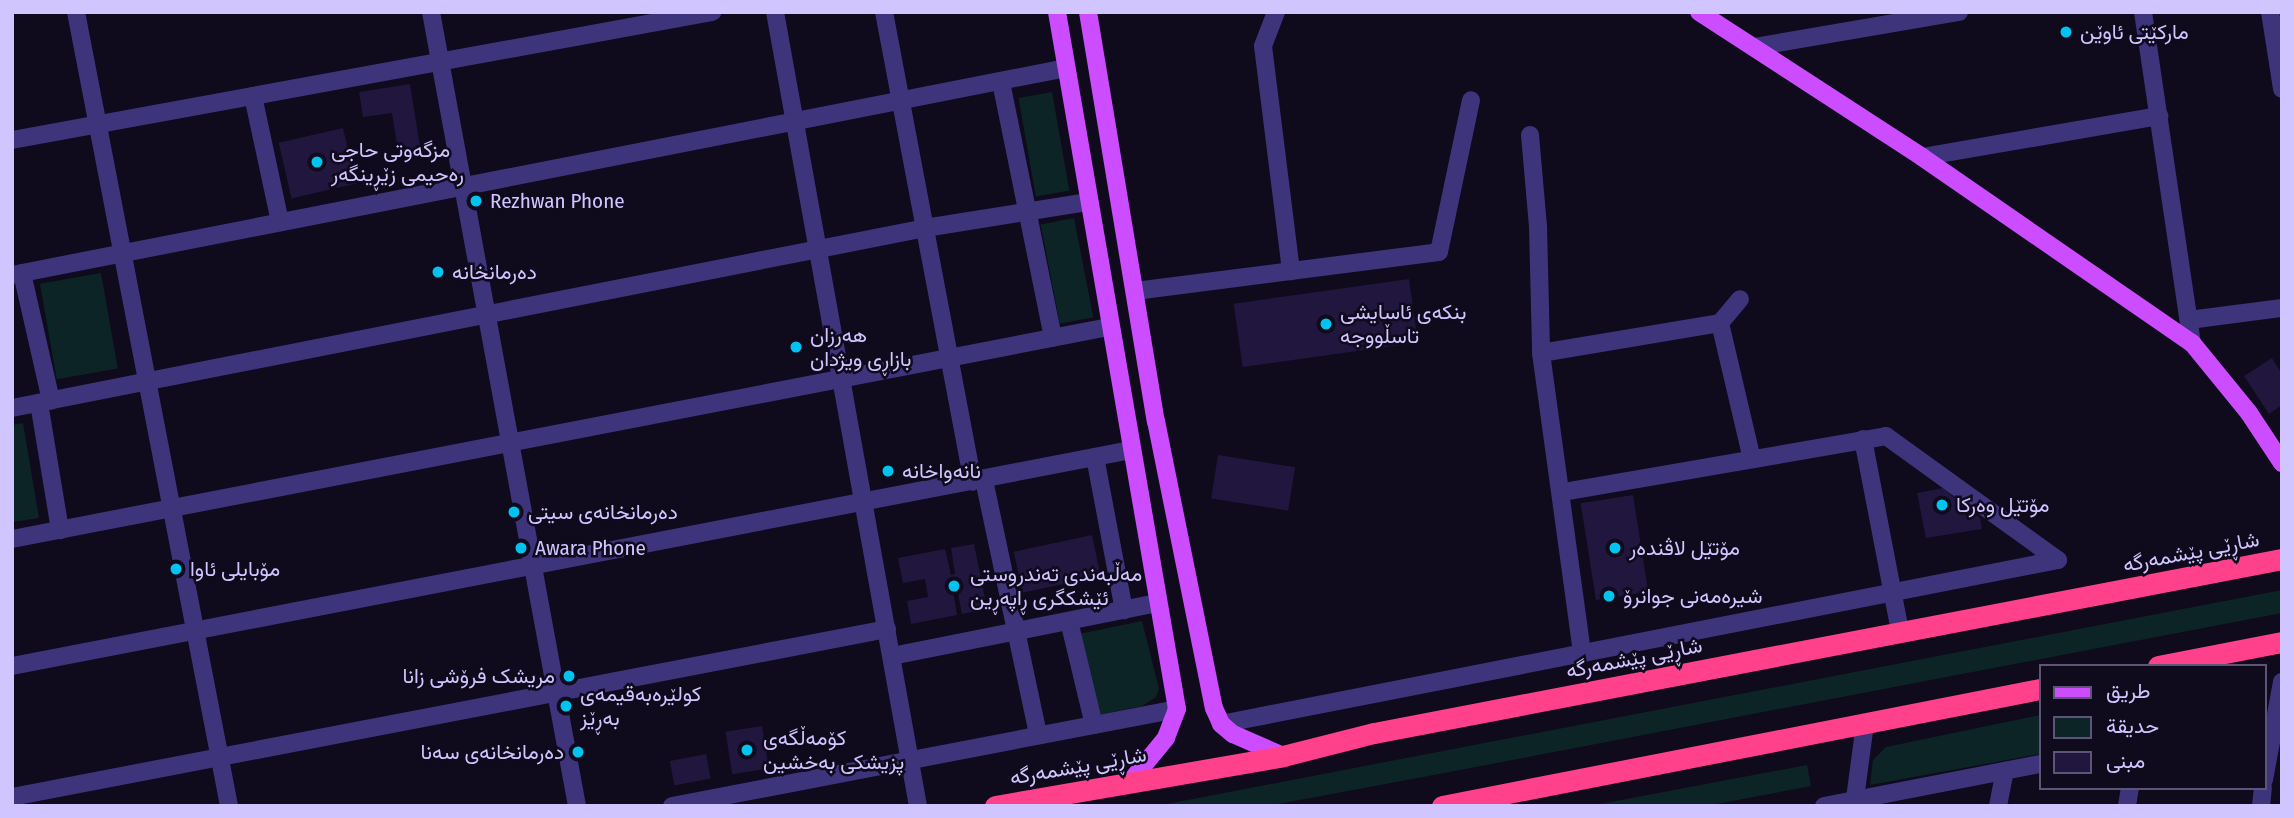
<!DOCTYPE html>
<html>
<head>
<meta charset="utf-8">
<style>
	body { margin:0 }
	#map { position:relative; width:2294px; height:818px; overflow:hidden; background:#0f0a1c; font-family:"Fira Sans Condensed",Vazirmatn,sans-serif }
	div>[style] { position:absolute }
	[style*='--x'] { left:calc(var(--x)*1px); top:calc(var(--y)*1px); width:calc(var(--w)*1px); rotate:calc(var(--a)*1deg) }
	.green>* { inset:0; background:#0d2426; transform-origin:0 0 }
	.building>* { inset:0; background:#21163d; transform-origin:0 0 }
	.minor>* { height:18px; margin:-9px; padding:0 9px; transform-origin:9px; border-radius:9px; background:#3d347c }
	.major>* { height:18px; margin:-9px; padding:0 9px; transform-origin:9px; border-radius:9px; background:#cc4cff }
	.highway>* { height:21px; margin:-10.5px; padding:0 10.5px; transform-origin:10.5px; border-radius:10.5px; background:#ff408b }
	.dots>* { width:19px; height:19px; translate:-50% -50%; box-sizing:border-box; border:4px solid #0f0a1c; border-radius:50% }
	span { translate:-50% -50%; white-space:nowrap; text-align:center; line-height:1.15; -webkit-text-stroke:5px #0f0a1c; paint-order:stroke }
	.poi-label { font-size:21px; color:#d1c5ff }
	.left { translate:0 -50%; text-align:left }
	.right { translate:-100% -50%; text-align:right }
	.street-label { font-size:21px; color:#d1c5ff }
	.frame { position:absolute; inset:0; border:14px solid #d1c5ff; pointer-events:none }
	.legend { position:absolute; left:2039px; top:664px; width:228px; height:126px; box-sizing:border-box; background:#0f0a1c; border:2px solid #5d5577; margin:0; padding:9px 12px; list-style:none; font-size:21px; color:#d1c5ff }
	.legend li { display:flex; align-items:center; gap:14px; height:35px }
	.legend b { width:35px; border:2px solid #5d5577 }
</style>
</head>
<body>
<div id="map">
	<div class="green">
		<div style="left:1052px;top:92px;width:100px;height:34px;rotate:80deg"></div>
		<div style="left:1074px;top:218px;width:101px;height:34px;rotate:79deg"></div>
		<div style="left:101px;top:273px;width:97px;height:62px;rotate:80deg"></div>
		<div style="clip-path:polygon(23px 423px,39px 518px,12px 522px,12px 425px)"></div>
		<div style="clip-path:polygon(2282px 590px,2282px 613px,1439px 774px,1267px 806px,1156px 806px)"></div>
		<div style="clip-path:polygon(1142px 621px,1159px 689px,1156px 697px,1142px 706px,1098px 715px,1079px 634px)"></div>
		<div style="clip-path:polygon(2040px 715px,2040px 754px,1870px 785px,1873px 760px,1886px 747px)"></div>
		<div style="clip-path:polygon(1807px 765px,1811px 786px,1706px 806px,1589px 806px)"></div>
	</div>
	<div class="building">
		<div style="clip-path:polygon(410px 84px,421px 153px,399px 157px,392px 113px,363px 117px,359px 92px)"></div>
		<div style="left:343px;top:128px;width:57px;height:66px;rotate:77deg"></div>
		<div style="left:1409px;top:279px;width:64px;height:177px;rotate:82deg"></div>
		<div style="clip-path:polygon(2272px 358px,2282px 374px,2282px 405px,2269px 414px,2244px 376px)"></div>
		<div style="left:1218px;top:455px;width:78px;height:44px;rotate:9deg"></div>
		<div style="clip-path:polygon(1943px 488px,1980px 518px,1982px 529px,1926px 538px,1917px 493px)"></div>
		<div style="left:1633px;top:495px;width:98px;height:53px;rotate:81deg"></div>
		<div style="left:1092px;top:535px;width:42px;height:80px;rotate:78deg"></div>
		<div style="clip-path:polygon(974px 544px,987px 609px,962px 614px,957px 589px,953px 590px,957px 615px,911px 624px,907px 601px,928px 597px,925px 579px,903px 583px,898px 558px,945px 549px,951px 575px,955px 574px,951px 548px)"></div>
		<div style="left:762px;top:726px;width:43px;height:37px;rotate:81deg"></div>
		<div style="left:706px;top:754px;width:25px;height:37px;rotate:79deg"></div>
	</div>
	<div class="minor">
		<div style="--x:76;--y:12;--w:809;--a:79.09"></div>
		<div style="--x:431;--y:12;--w:807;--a:79.58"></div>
		<div style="--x:775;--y:12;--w:807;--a:79.79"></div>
		<div style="--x:884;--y:12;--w:478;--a:79.3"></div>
		<div style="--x:1276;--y:12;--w:36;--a:111"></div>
		<div style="--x:1263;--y:46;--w:227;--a:82.9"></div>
		<div style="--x:2143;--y:12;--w:335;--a:81.6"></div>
		<div style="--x:2270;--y:12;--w:78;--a:81.1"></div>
		<div style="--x:1754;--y:47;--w:208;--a:-9.7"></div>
		<div style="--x:1001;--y:82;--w:261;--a:78.5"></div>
		<div style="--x:253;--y:96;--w:129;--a:77.9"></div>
		<div style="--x:1530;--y:135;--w:91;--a:85"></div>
		<div style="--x:1538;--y:226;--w:127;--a:88.6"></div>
		<div style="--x:1541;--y:353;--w:304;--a:82.2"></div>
		<div style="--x:12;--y:140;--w:712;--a:-10.36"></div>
		<div style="--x:1922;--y:157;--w:241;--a:-9.8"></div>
		<div style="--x:22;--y:273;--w:131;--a:77.2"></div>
		<div style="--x:12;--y:275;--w:1074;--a:-11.11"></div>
		<div style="--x:1135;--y:291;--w:306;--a:-7.3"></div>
		<div style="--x:1439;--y:252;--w:155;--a:-78.1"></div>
		<div style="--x:2189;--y:320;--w:94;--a:-7.4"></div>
		<div style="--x:1720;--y:323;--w:140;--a:76.8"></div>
		<div style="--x:1541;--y:353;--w:181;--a:-9.5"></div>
		<div style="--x:1720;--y:323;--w:31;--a:-50"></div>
		<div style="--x:39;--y:403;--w:129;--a:80.6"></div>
		<div style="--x:12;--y:408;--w:931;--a:-11.15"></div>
		<div style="--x:925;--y:228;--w:164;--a:-9.1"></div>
		<div style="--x:1863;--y:439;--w:197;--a:79.1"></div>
		<div style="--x:1095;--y:457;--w:156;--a:79.3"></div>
		<div style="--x:984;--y:480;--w:261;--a:78"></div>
		<div style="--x:1563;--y:492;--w:328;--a:-9.8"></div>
		<div style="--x:1886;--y:436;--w:212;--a:35.8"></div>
		<div style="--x:12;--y:539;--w:1117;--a:-10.94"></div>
		<div style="--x:1069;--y:621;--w:107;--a:76.5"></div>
		<div style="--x:892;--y:656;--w:271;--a:-11.3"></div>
		<div style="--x:12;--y:666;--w:1140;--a:-10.93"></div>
		<div style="--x:1221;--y:724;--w:853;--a:-11.09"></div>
		<div style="--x:2264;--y:780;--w:100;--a:-79.6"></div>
		<div style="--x:12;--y:797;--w:891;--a:-10.87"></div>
		<div style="--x:672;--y:806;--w:514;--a:-10.87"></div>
		<div style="--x:1824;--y:806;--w:220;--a:-11"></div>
		<div style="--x:1854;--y:806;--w:83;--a:-82.4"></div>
		<div style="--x:1998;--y:806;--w:36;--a:-79"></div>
		<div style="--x:2127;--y:806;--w:18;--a:-81"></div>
		<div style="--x:2261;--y:806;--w:18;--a:-84"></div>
	</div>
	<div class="major">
		<div style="--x:1057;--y:12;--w:707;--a:80.23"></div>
		<div style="--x:1177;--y:709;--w:31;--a:111"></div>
		<div style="--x:1166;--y:738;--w:57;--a:129.3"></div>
		<div style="--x:1088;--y:12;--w:415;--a:80.6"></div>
		<div style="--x:1156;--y:421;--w:293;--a:78.6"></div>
		<div style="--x:1214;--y:708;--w:17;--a:66"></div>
		<div style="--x:1221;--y:724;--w:16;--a:40"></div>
		<div style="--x:1233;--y:734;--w:55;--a:23.7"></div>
		<div style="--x:1699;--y:12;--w:266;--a:33"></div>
		<div style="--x:1922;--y:157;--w:328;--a:34.6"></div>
		<div style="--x:2192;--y:343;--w:90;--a:50.8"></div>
		<div style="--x:2249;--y:413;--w:60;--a:56.6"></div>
	</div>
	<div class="highway">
		<div style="--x:2158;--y:666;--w:126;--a:-11"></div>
		<div style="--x:995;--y:806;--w:292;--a:-9.8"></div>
		<div style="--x:1283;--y:756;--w:94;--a:-14.2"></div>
		<div style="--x:1374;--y:733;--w:925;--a:-10.85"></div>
		<div style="--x:1442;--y:806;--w:609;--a:-11.07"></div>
	</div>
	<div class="dots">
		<div style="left:2066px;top:32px;background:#00c3f0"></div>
		<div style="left:317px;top:162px;background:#00c3f0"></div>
		<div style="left:476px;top:201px;background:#00c3f0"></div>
		<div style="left:438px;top:272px;background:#00c3f0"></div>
		<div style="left:1326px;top:324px;background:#00c3f0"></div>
		<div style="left:796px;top:347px;background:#00c3f0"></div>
		<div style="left:888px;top:471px;background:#00c3f0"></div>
		<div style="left:1942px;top:505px;background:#00c3f0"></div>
		<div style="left:514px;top:512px;background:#00c3f0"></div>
		<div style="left:521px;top:548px;background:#00c3f0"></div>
		<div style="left:1615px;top:548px;background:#00c3f0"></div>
		<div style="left:176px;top:569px;background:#00c3f0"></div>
		<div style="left:954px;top:586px;background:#00c3f0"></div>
		<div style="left:1609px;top:596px;background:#00c3f0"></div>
		<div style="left:569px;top:676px;background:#00c3f0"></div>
		<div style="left:566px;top:706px;background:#00c3f0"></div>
		<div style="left:747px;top:750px;background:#00c3f0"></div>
		<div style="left:578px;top:752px;background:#00c3f0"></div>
	</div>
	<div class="poi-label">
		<span class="left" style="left:2080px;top:32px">مارکێتی ئاوێن</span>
		<span class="left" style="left:331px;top:162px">مزگەوتی حاجی<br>رەحیمی زێڕینگەر</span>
		<span class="left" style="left:490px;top:201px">Rezhwan Phone</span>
		<span class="left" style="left:452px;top:272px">دەرمانخانە</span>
		<span class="left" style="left:1340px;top:324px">بنکەی ئاسایشی<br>تاسڵووجە</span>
		<span class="left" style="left:810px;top:347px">ھەرزان<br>بازاڕی ویژدان</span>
		<span class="left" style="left:902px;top:471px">نانەواخانە</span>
		<span class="left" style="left:1956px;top:505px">مۆتێل وەرکا</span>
		<span class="left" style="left:528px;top:512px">دەرمانخانەی سیتی</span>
		<span class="left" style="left:535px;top:548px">Awara Phone</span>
		<span class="left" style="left:1629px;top:548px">مۆتێل لاڤندەر</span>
		<span class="left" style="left:190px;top:569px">مۆبایلی ئاوا</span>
		<span class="left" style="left:970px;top:586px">مەڵبەندی تەندروستی<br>ئێشکگری ڕاپەڕین</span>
		<span class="left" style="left:1623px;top:596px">شیرەمەنی جوانرۆ</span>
		<span class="right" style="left:555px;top:676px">مریشک فرۆشی زانا</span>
		<span class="left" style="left:580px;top:706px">کولێرەبەقیمەی<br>بەڕێز</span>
		<span class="left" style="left:763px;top:750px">کۆمەڵگەی<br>پزیشکی بەخشین</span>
		<span class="right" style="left:564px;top:752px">دەرمانخانەی سەنا</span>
	</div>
	<div class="street-label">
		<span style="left:2191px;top:552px;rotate:-11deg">شاڕێی پێشمەرگە</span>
		<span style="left:1634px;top:658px;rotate:-11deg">شاڕێی پێشمەرگە</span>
		<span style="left:1078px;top:766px;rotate:-10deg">شاڕێی پێشمەرگە</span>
	</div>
	<div class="frame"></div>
	<ul class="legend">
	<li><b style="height:9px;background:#cc4cff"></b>طريق</li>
	<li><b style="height:19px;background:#0d2426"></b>حديقة</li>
	<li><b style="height:19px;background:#21163d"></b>مبنى</li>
	</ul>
</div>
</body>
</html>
